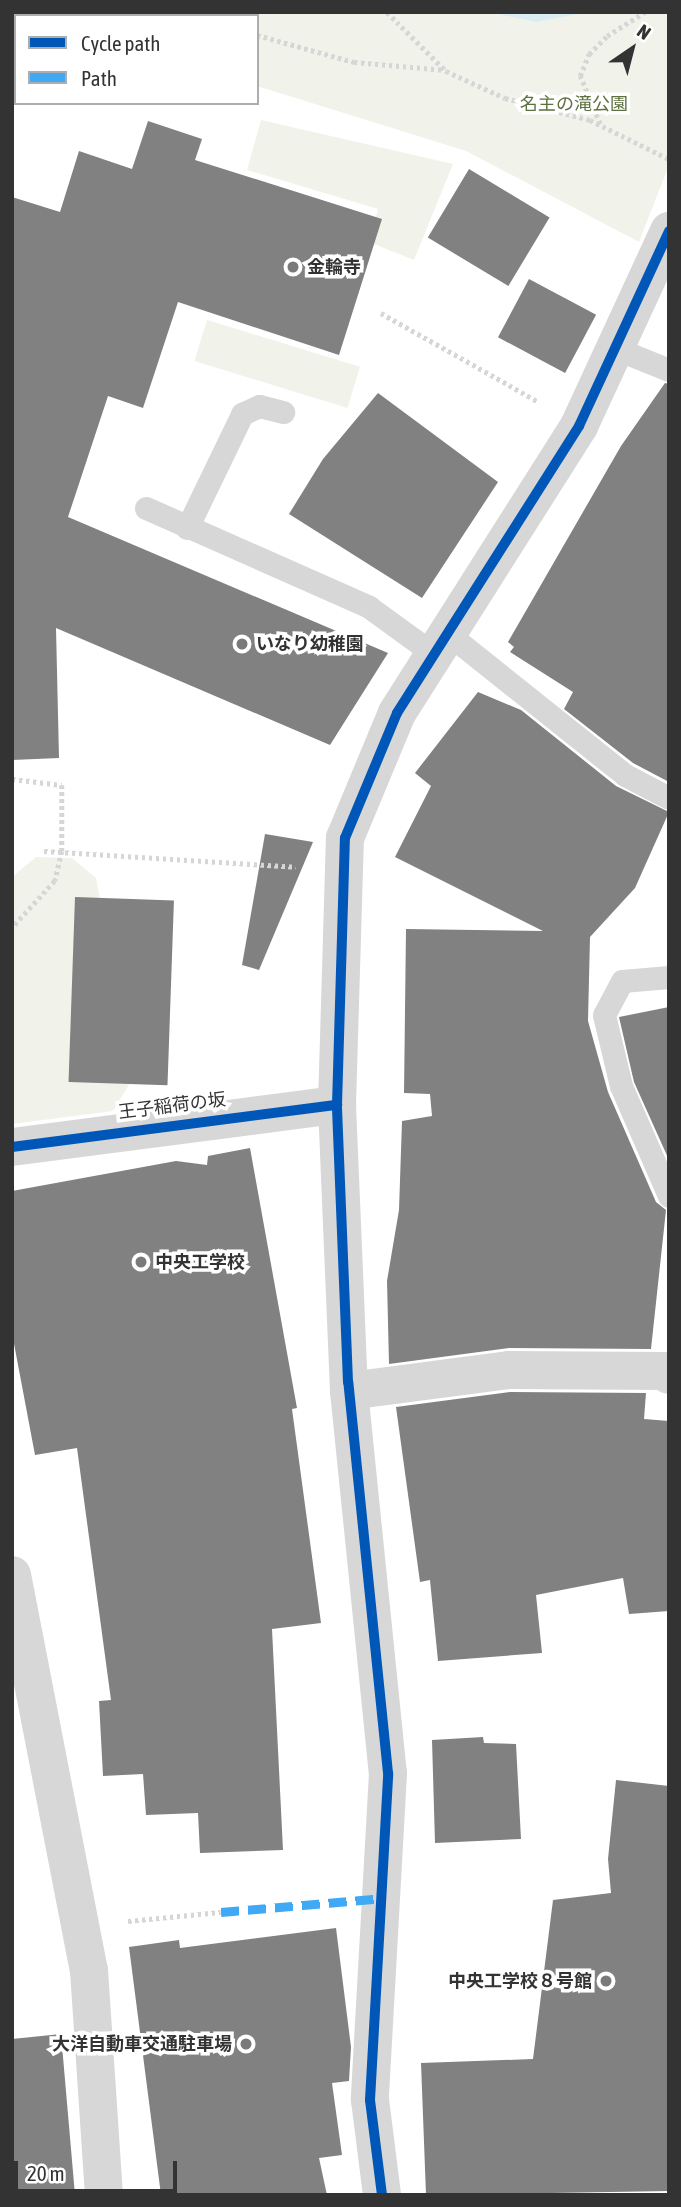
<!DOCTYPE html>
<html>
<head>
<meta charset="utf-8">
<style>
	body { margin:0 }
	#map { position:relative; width:681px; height:2207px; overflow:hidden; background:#fff; font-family:"Asap Condensed","Noto Sans JP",sans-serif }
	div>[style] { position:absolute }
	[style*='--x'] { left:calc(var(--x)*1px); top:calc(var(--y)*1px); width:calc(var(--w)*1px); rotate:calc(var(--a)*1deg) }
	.green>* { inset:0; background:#f1f3eb; transform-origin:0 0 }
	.water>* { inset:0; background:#dbecf2 }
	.building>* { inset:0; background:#818181; transform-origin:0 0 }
	.path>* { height:4.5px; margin-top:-2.25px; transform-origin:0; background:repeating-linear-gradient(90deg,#d6d6d6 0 3.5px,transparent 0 7px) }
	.service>* { height:23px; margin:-11.5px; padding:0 11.5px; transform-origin:11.5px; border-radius:11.5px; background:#d7d7d7 }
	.minor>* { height:38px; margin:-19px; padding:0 19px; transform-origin:19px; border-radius:19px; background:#d7d7d7 }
	.tertiary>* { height:38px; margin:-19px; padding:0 19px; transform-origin:19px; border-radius:19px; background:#d7d7d7 }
	.quiet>* { height:9px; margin-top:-4.5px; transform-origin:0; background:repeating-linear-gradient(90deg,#3fa9f5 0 18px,transparent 0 27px) }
	.cycleway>* { height:10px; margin:-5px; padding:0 5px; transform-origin:5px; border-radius:5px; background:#0057b8 }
	.dots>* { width:19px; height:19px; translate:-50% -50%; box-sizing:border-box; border:4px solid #fff; border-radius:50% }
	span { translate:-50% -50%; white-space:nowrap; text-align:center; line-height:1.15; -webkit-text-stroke:7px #fff; paint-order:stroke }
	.park-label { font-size:18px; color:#5d703f }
	.poi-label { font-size:18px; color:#333; font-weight:700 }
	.left { translate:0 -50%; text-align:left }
	.right { translate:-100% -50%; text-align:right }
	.street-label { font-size:18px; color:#333 }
	.frame { position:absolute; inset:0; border:14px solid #333; pointer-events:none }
	.legend { position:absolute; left:14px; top:14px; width:245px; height:91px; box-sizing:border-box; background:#fff; border:2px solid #adadad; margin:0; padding:9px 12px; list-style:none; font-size:21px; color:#333 }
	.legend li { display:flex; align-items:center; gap:14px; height:35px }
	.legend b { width:35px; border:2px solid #adadad }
	.north { position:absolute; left:597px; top:14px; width:70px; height:70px; -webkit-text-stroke:5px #fff; paint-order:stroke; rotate:35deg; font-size:19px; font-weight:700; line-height:28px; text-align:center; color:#333 }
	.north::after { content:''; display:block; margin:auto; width:24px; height:32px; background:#333; clip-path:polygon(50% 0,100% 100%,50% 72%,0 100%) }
	.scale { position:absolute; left:14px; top:2161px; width:163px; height:32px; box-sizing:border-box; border:4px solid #333; border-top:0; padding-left:9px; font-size:21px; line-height:24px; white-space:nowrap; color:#333; -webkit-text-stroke:5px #fff; paint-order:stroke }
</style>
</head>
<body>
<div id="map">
	<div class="green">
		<div style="clip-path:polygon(12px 12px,669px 12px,669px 165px,639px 242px,466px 151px,257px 86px,257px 16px,16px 16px,16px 48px)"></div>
		<div style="clip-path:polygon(261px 120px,453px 164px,414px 260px,369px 242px,378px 209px,247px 170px)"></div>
		<div style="left:207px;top:320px;width:160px;height:43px;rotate:17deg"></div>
		<div style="clip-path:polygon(36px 857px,72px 858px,96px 878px,133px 1078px,113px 1111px,12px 1124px,12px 877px)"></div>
	</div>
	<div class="water">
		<div style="clip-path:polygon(489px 12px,589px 12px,536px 22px)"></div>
	</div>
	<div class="building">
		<div style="clip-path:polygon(148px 121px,202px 139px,195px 160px,382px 219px,339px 355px,178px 302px,143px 408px,108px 396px,68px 517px,388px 653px,330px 745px,56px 628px,59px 758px,12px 760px,12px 197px,60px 212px,79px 151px,132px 169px)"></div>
		<div style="left:469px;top:169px;width:94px;height:80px;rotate:31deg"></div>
		<div style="left:529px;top:279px;width:76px;height:66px;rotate:28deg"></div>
		<div style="clip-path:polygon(665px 383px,669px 384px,669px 782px,633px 763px,564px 709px,573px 692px,510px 652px,514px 647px,508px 642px,621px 446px)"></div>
		<div style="clip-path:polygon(378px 393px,498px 482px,422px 598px,289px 514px,323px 459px)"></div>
		<div style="clip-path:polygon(478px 692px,521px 710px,616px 786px,669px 812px,635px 888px,590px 937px,588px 1021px,608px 1092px,656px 1202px,666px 1210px,651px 1349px,509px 1348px,389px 1364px,387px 1281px,399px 1210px,402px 1121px,432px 1116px,430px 1094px,404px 1093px,406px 929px,543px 931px,395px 857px,431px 786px,415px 773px)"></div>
		<div style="clip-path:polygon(265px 834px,313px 842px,259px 970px,242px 965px)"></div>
		<div style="left:75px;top:897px;width:99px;height:185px;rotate:2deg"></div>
		<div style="clip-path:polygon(669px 1007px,669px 1160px,634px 1082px,619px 1017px)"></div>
		<div style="clip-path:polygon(250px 1148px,297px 1408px,292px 1409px,321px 1623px,272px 1629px,283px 1850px,200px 1853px,198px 1813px,146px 1815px,143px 1774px,103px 1776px,99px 1701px,111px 1700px,77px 1448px,35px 1455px,12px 1333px,12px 1191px,176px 1161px,207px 1165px,208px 1156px)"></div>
		<div style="clip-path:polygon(510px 1392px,646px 1393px,644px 1419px,669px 1421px,669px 1611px,629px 1614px,623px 1578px,536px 1595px,542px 1653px,438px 1661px,430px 1580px,420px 1582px,396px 1407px)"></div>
		<div style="clip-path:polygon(483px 1737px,484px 1743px,516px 1744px,521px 1839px,435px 1843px,432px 1740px)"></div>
		<div style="clip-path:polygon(616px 1780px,669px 1786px,669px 2191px,426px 2195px,421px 2063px,533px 2059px,553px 1900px,611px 1893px,608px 1859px)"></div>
		<div style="clip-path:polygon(336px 1928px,351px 2047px,349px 2081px,332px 2083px,342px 2155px,319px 2158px,327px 2195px,161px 2195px,129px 1947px,179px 1940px,180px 1948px)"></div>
		<div style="clip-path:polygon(61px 2034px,75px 2195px,12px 2195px,12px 2039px)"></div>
	</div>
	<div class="path">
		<div style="--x:198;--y:12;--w:10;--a:24"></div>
		<div style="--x:387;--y:12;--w:83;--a:45"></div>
		<div style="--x:446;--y:71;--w:65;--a:24.6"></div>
		<div style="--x:505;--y:98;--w:88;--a:14.5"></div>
		<div style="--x:590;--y:120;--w:88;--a:26.3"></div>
		<div style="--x:257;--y:35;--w:101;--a:15.6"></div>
		<div style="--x:354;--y:62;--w:92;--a:5"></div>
		<div style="--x:600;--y:124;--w:52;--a:-112.6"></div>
		<div style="--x:580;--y:76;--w:24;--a:-68"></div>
		<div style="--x:589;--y:54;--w:25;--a:-45"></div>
		<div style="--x:607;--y:36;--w:45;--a:-32.3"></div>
		<div style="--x:381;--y:313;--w:181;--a:29.4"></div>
		<div style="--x:12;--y:779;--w:50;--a:6.8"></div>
		<div style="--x:62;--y:785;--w:66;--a:90"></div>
		<div style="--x:62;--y:851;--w:31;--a:103"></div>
		<div style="--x:55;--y:881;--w:64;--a:132.5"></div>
		<div style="--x:44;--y:851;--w:252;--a:3.6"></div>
		<div style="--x:128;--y:1921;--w:93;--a:-5.5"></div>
	</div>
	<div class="service">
		<div style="--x:617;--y:349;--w:56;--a:22"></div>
		<div style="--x:146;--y:508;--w:244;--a:23.9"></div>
		<div style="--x:369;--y:607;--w:77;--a:36"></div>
		<div style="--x:187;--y:528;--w:127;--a:-64.2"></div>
		<div style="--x:242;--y:414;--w:19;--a:-25"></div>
		<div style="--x:259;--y:406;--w:25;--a:14"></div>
		<div style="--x:446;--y:632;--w:229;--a:38.6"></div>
		<div style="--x:625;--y:775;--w:50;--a:27.6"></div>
		<div style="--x:669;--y:977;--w:47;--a:175.1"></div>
		<div style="--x:622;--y:981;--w:38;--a:118"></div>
		<div style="--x:604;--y:1015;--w:73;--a:76.5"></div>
		<div style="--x:621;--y:1086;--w:120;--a:66.4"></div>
	</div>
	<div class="minor">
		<div style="--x:12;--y:1147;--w:328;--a:-7.4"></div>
		<div style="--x:337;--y:1105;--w:267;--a:-88.3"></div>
		<div style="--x:345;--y:838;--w:135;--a:-67.4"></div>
		<div style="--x:397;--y:713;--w:340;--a:-57.6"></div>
		<div style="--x:579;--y:426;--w:215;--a:-65.2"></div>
		<div style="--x:349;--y:1391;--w:161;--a:-7.5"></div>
		<div style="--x:509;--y:1370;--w:155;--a:0.4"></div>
		<div style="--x:664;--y:1371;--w:6;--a:39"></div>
		<div style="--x:12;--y:1575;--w:402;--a:79"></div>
		<div style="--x:89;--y:1970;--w:225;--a:86.2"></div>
	</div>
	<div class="tertiary">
		<div style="--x:337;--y:1105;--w:286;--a:87.6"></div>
		<div style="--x:349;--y:1391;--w:384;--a:84.2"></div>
		<div style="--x:388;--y:1773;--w:327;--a:93.2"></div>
		<div style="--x:370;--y:2100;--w:96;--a:82.8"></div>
	</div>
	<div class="quiet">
		<div style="--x:221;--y:1912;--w:164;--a:-4.9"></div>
	</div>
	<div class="cycleway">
		<div style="--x:12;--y:1147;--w:328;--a:-7.4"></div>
		<div style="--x:382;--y:2195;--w:96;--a:-97.2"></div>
		<div style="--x:370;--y:2100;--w:327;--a:-86.8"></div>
		<div style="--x:388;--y:1773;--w:393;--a:-95.8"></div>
		<div style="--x:348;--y:1382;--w:277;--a:-92.3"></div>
		<div style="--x:337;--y:1105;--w:267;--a:-88.3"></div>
		<div style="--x:345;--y:838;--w:135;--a:-67.4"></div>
		<div style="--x:397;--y:713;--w:340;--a:-57.6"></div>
		<div style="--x:579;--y:426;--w:215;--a:-65.2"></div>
	</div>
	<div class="dots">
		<div style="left:293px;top:267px;background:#7a7a7a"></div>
		<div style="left:242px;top:644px;background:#7a7a7a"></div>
		<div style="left:141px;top:1262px;background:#7a7a7a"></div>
		<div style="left:606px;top:1981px;background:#7a7a7a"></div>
		<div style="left:246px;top:2044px;background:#7a7a7a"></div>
	</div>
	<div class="park-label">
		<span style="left:574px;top:104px">名主の滝公園</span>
	</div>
	<div class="poi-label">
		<span class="left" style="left:307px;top:267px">金輪寺</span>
		<span class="left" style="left:256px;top:644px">いなり幼稚園</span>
		<span class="left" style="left:155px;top:1262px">中央工学校</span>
		<span class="right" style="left:592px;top:1981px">中央工学校８号館</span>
		<span class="right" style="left:232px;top:2044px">大洋自動車交通駐車場</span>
	</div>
	<div class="street-label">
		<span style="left:172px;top:1106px;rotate:-7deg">王子稲荷の坂</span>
	</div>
	<div class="frame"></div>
	<ul class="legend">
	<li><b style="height:9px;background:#0057b8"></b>Cycle path</li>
	<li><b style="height:9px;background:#3fa9f5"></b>Path</li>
	</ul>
	<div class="north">N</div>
	<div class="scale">20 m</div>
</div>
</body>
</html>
